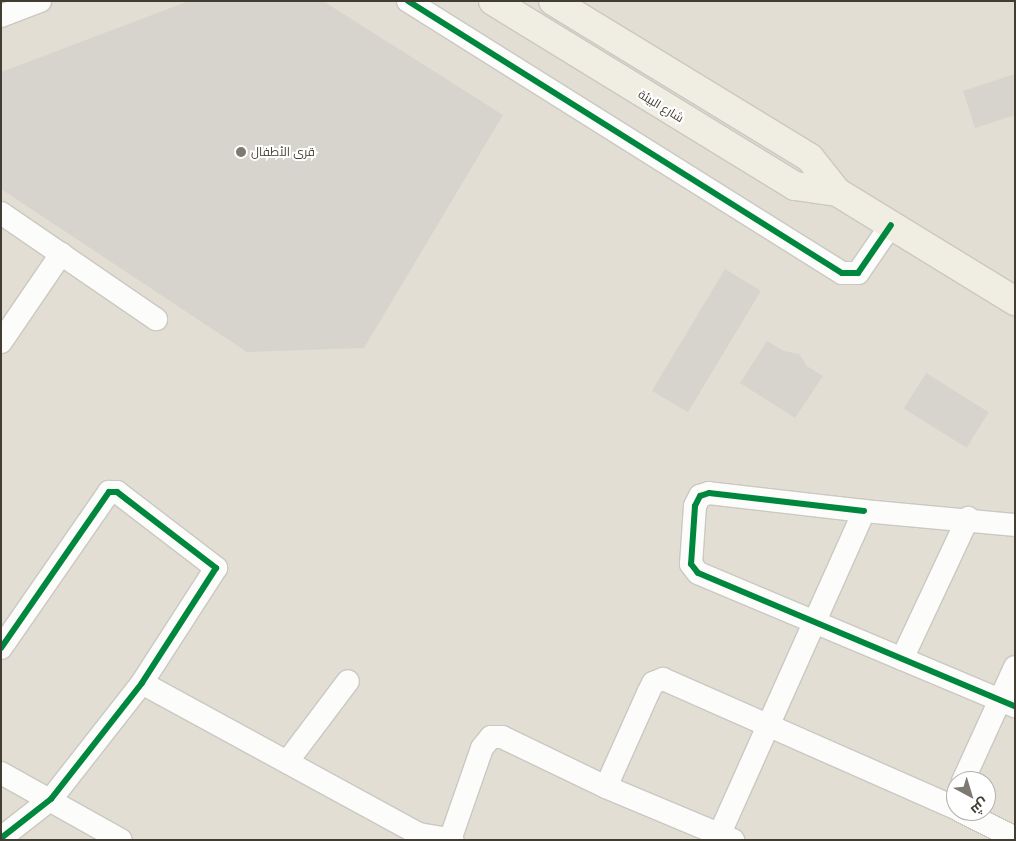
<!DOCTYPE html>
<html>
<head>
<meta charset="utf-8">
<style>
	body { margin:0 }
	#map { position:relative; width:1016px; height:841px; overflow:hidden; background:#eeece6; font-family:"Open Sans",Cairo,sans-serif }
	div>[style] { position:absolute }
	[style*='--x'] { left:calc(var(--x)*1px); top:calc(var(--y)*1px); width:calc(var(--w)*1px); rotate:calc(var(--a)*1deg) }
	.residential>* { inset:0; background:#e2ded3 }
	.building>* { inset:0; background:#d7d4ce; transform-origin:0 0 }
	.roads { filter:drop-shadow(1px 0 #cac8c2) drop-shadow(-1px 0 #cac8c2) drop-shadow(0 1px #cac8c2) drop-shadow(0 -1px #cac8c2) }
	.minor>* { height:22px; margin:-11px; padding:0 11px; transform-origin:11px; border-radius:11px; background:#fcfcfb }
	.major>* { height:28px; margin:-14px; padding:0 14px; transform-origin:14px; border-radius:14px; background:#f0ede2 }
	.cycleway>* { height:6px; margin:-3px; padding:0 3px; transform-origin:3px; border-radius:3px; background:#00873e }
	.dots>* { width:14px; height:14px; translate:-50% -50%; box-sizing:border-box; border:2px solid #fff; border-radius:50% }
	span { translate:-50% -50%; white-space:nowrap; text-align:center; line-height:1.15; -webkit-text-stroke:4px #fff; paint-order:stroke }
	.street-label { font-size:12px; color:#423d33 }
	.poi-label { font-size:12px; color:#423d33 }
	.left { translate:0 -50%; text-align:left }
	.frame { position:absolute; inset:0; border:2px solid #423d33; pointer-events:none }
	.north { position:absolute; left:946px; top:771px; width:50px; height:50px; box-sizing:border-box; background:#fff; border:1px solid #b3b1ad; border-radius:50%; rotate:141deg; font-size:14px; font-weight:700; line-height:20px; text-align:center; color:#423d33 }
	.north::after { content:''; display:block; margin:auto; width:18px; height:22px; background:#7e7a72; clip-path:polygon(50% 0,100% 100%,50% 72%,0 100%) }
</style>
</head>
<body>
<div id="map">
	<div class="residential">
		<div style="clip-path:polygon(evenodd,1px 1px,1015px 1px,1015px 840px,1px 840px,1px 1px,956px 781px,986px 781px,986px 811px,956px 811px,956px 781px)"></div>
	</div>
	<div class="building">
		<div style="clip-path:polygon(189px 1px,323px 1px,503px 115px,364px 348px,247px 352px,1px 189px,1px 72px)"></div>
		<div style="clip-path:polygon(1015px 74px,1015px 115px,975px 128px,963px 91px)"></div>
		<div style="left:725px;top:269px;width:42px;height:142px;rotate:31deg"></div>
		<div style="clip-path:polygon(767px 341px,784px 351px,799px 354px,807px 366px,823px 376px,795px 418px,740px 383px)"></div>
		<div style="left:926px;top:373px;width:74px;height:42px;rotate:32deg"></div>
	</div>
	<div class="roads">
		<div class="minor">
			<div style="--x:408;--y:1;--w:512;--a:32.08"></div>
			<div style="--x:842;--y:273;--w:16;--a:0"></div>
			<div style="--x:858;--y:273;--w:58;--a:-55.5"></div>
			<div style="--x:1;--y:16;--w:42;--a:-21"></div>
			<div style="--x:1;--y:213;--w:188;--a:34.4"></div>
			<div style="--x:1;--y:342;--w:107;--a:-55.7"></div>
			<div style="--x:864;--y:511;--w:156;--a:-173.4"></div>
			<div style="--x:709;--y:493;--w:9;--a:162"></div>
			<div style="--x:700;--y:496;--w:11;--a:117"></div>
			<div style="--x:695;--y:506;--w:58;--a:93.9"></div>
			<div style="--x:691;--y:564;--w:11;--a:52"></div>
			<div style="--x:698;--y:573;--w:344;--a:22.8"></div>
			<div style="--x:1;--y:648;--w:190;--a:-55.3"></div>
			<div style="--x:109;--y:492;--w:8;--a:0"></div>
			<div style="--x:117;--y:492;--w:125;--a:37.5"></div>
			<div style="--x:216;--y:568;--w:137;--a:122.8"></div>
			<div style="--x:142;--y:683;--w:147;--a:128.1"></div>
			<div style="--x:51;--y:799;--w:63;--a:142"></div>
			<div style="--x:902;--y:659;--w:156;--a:-64.9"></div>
			<div style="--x:142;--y:683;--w:315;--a:28.6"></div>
			<div style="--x:419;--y:834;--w:34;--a:10"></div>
			<div style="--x:287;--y:762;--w:101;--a:-53"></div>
			<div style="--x:1;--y:773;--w:137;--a:29.2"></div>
			<div style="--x:963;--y:781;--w:125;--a:-65.5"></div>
			<div style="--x:606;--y:787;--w:103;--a:-65.9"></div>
			<div style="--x:648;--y:693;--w:11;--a:-63"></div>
			<div style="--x:653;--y:683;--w:11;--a:-22"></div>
			<div style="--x:663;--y:679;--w:320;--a:23.8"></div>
			<div style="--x:961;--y:811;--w:60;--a:26.6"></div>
			<div style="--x:450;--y:840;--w:97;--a:-70.8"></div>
			<div style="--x:482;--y:748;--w:14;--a:-51"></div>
			<div style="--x:491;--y:737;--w:11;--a:0"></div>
			<div style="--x:502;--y:737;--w:115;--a:25.7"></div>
			<div style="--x:606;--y:787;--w:138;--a:22.7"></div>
			<div style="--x:717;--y:840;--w:360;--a:-65.9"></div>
			<div style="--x:864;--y:511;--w:152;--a:5.3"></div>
		</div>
		<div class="major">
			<div style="--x:493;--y:1;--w:354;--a:31.5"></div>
			<div style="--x:795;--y:186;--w:42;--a:8.1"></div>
			<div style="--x:553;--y:1;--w:301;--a:31.4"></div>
			<div style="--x:810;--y:158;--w:43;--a:51.5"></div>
			<div style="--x:837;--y:192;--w:209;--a:31.5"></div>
		</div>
	</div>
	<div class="cycleway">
		<div style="--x:408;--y:1;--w:512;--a:32.08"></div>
		<div style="--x:842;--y:273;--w:16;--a:0"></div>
		<div style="--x:858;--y:273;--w:58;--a:-55.5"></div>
		<div style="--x:864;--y:511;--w:156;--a:-173.4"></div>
		<div style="--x:709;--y:493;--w:9;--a:162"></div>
		<div style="--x:700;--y:496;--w:11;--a:117"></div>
		<div style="--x:695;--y:506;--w:58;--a:93.9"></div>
		<div style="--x:691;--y:564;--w:11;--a:52"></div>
		<div style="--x:698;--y:573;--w:344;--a:22.8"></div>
		<div style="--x:1;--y:648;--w:190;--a:-55.3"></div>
		<div style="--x:109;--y:492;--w:8;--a:0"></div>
		<div style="--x:117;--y:492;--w:125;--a:37.5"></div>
		<div style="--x:216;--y:568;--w:137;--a:122.8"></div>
		<div style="--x:142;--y:683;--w:147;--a:128.1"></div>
		<div style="--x:51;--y:799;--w:63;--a:142"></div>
	</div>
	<div class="dots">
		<div style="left:241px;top:152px;background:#7e7a72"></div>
	</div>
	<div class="street-label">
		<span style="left:661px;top:106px;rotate:31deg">شارع البيئة</span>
	</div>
	<div class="poi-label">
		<span class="left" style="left:251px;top:152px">قرى الأطفال</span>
	</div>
	<div class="frame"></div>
	<div class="north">ش</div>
</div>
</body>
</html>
